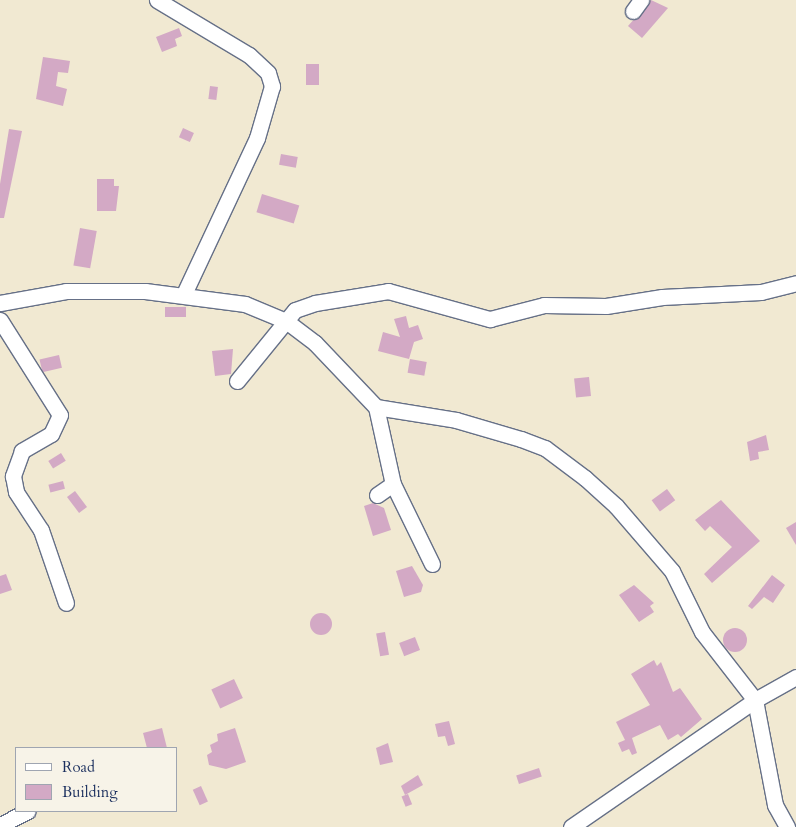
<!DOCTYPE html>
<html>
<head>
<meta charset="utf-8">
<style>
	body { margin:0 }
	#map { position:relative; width:796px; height:827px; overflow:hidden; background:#f1e9d2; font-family:Cardo,serif }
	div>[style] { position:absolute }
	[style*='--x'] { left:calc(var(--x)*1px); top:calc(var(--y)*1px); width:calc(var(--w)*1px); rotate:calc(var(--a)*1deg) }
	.building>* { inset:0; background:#d3a9c5; transform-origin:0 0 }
	.round { border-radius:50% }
	.roads { filter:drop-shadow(1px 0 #667087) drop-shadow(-1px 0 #667087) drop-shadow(0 1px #667087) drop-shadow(0 -1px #667087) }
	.minor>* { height:15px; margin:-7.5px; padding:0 7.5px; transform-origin:7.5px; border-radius:7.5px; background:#fff }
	span { translate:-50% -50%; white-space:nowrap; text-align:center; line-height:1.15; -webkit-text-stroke:4.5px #f7f3e8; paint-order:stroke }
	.legend { position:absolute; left:15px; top:747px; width:162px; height:65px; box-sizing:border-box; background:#f7f3e8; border:1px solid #9fa5b1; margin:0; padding:6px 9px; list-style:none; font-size:15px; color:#1b2f5e }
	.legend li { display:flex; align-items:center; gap:10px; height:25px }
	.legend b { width:25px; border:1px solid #9fa5b1 }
</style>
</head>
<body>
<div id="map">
	<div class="building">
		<div style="clip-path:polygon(651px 0,668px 8px,642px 38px,628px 26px)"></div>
		<div style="clip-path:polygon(179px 28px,182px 36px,175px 39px,177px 46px,162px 52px,156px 37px)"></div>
		<div style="clip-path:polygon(43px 57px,70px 61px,68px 73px,58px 72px,56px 86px,67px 89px,63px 106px,36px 99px)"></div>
		<div style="left:306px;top:64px;width:13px;height:21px"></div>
		<div style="left:210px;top:86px;width:8px;height:13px;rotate:7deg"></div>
		<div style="left:183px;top:128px;width:12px;height:10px;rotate:24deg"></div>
		<div style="clip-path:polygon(9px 129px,22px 131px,4px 218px,0 218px,0 184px)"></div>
		<div style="left:281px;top:154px;width:17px;height:11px;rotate:10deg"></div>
		<div style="clip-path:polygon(97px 179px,114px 179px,114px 186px,119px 186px,116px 211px,97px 211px)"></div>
		<div style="left:262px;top:194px;width:39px;height:19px;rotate:17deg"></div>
		<div style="left:80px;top:228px;width:17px;height:38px;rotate:10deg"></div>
		<div style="left:186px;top:307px;width:10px;height:21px;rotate:90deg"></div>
		<div style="clip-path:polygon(406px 316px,409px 328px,418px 325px,423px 339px,414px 342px,409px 359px,378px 351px,383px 332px,400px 337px,394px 319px)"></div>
		<div style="clip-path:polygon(233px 349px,231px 374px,215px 376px,212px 351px)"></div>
		<div style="left:59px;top:355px;width:13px;height:20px;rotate:77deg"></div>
		<div style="left:410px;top:359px;width:17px;height:14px;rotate:10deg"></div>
		<div style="left:589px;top:377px;width:19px;height:15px;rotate:84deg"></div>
		<div style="clip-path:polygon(766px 435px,769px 450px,758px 452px,759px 459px,750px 461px,747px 442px)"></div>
		<div style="left:61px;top:453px;width:9px;height:15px;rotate:58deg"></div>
		<div style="left:63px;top:481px;width:8px;height:15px;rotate:76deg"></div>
		<div style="left:667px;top:489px;width:14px;height:19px;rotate:54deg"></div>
		<div style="left:75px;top:491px;width:20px;height:10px;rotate:53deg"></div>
		<div style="clip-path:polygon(721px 500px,760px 541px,712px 583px,704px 574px,732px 547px,710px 526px,705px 531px,695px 520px)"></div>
		<div style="clip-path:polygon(373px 503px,384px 508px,391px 530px,373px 536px,364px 506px)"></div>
		<div style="clip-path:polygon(796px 522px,796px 545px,786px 528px)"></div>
		<div style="clip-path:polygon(412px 566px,423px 585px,421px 592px,404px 597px,396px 571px)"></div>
		<div style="clip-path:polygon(6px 574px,12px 590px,0 594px,0 576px)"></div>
		<div style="clip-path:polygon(772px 575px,785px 585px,773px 603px,764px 597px,752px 609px,748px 606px)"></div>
		<div style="clip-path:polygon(634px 585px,654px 603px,650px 606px,654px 612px,639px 622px,619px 595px)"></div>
		<div class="round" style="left:310px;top:613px;width:22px;height:22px"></div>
		<div class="round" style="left:723px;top:628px;width:24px;height:24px"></div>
		<div style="left:385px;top:632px;width:23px;height:9px;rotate:80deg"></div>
		<div style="left:415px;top:637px;width:14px;height:17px;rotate:69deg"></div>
		<div style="clip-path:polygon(654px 660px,657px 666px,661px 662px,673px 692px,680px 688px,702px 719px,681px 737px,678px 734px,668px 740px,660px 725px,632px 738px,637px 753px,632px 755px,629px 749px,622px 752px,618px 743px,625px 740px,616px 722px,650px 705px,631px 674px)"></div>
		<div style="left:234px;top:679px;width:21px;height:25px;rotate:65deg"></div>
		<div style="clip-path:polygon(449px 721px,455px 744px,448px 746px,445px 736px,438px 737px,435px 724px)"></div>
		<div style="clip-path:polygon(162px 728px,167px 748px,147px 748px,143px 733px)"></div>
		<div style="clip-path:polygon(235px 728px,246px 762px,226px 769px,209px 765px,207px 755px,212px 752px,210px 745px,218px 741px,217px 734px)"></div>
		<div style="clip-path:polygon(388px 743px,393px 762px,380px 765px,376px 748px)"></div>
		<div style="left:539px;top:768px;width:9px;height:24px;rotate:72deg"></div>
		<div style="clip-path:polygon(418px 775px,423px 785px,405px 795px,401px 786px)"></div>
		<div style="left:201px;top:786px;width:17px;height:9px;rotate:66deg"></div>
		<div style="left:408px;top:794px;width:11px;height:7px;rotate:68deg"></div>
	</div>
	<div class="roads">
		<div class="minor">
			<div style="--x:157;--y:0;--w:107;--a:30.9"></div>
			<div style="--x:249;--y:55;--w:26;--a:43"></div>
			<div style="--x:268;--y:73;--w:14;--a:73"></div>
			<div style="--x:272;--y:86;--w:54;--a:106.1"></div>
			<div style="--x:257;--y:138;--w:172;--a:115.1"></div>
			<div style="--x:633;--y:11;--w:14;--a:-54"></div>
			<div style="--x:0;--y:303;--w:67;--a:-10.3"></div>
			<div style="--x:66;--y:291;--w:79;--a:0"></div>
			<div style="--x:145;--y:291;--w:101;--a:7.4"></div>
			<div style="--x:245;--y:304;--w:44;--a:22.5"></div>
			<div style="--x:286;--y:321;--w:14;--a:-51"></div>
			<div style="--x:295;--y:310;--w:21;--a:-19"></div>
			<div style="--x:315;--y:303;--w:74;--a:-9.3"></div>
			<div style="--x:388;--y:291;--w:106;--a:15.4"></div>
			<div style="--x:490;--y:319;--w:56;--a:-14.5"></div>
			<div style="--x:544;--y:305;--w:62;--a:0.9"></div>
			<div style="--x:606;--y:306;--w:57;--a:-9.1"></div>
			<div style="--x:662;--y:297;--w:99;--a:-2.9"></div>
			<div style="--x:761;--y:292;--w:36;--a:-14"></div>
			<div style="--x:0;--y:320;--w:112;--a:57.7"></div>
			<div style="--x:60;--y:415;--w:21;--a:115"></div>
			<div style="--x:51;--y:434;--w:34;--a:150"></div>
			<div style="--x:22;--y:451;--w:27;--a:110"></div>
			<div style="--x:13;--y:476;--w:16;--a:79"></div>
			<div style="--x:16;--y:492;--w:45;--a:56.7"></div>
			<div style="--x:41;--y:530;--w:77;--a:71.1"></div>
			<div style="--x:237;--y:381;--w:77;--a:-50.8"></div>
			<div style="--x:286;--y:321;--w:36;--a:37"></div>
			<div style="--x:315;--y:343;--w:88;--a:46.4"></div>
			<div style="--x:376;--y:407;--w:81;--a:9.2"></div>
			<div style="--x:456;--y:420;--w:68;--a:16.3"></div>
			<div style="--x:521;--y:439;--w:26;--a:21"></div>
			<div style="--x:545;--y:448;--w:50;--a:36.9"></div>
			<div style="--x:585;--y:478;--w:42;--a:42.1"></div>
			<div style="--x:616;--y:506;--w:86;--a:49.3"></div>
			<div style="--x:672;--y:571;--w:68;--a:63.8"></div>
			<div style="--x:702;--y:632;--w:86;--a:52.1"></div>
			<div style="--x:755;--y:700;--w:107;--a:79.2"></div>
			<div style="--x:775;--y:805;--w:25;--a:61"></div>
			<div style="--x:376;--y:407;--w:79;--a:77.6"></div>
			<div style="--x:393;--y:484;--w:89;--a:64"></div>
			<div style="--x:377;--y:495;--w:19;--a:-35"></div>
			<div style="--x:0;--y:825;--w:31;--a:-27"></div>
			<div style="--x:571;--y:827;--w:224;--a:-34.6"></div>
			<div style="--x:755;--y:700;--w:47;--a:-29.3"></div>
		</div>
	</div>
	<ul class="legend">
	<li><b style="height:6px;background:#fff"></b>Road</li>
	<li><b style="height:14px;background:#d3a9c5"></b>Building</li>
	</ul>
</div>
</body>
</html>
